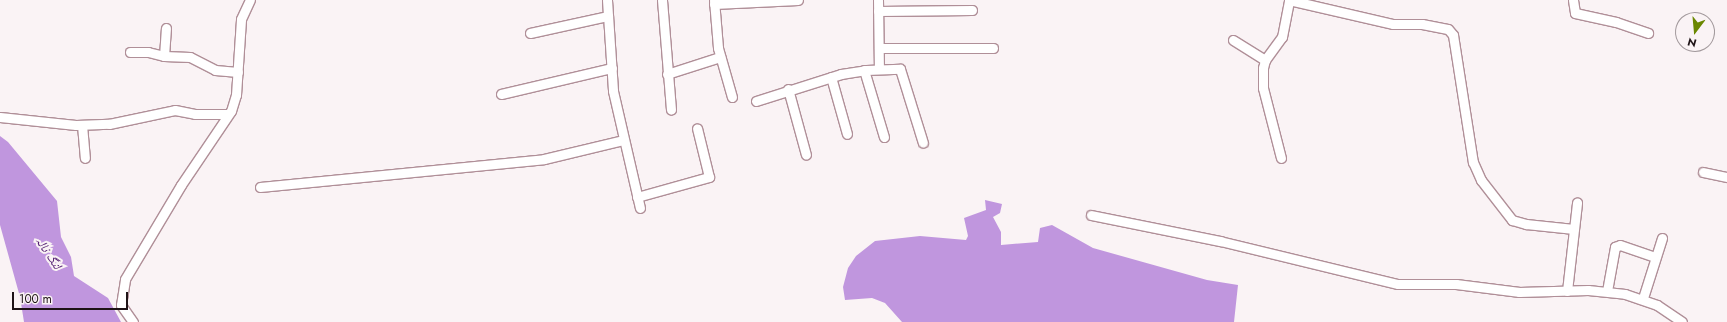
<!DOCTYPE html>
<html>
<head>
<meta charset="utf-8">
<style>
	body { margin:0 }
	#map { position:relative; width:1727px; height:322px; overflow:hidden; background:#faf3f5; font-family:Jost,"Noto Naskh Arabic",sans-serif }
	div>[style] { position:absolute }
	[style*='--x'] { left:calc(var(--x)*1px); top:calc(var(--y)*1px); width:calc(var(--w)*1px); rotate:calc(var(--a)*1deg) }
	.water>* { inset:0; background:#c096de }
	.roads { filter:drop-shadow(1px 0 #b08f98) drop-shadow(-1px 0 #b08f98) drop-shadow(0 1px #b08f98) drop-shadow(0 -1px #b08f98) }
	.street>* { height:9px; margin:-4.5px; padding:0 4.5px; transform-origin:4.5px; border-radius:4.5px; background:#fff }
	span { translate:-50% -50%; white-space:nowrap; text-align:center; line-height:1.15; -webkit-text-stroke:4px #faf3f5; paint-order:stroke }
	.water-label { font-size:13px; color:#511b70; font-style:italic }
	.north { position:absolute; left:1675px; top:12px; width:40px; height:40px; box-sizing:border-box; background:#faf3f5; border:1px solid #a2999c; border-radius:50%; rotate:196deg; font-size:11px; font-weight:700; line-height:16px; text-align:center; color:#1e1316 }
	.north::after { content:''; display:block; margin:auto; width:14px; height:18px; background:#6a8700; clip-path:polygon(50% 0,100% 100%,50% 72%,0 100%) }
	.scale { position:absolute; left:12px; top:292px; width:116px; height:18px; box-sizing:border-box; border:2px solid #1e1316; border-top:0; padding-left:5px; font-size:12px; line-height:14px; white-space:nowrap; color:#1e1316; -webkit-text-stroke:3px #faf3f5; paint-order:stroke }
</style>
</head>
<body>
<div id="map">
	<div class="water">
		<div style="clip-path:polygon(0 136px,8px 142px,57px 201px,61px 237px,71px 257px,74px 276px,108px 298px,121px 322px,24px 322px,20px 297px,0 225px)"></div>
		<div style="clip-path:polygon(985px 200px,1002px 204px,1000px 213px,993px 217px,1001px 232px,1001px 245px,1038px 242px,1040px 228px,1052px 225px,1093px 248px,1207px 280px,1238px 285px,1234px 322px,902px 322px,885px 303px,872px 298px,845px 300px,843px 287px,848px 268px,856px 256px,875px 241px,920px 236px,966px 240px,968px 236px,964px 218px,986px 210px)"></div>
	</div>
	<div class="roads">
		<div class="street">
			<div style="--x:607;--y:0;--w:91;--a:86.2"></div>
			<div style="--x:613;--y:91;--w:120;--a:77"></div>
			<div style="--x:662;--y:0;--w:110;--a:85.3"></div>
			<div style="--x:714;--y:0;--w:48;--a:85.2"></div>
			<div style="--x:718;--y:48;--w:51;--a:74.1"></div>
			<div style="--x:878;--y:0;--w:69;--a:89.2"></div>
			<div style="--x:1289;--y:0;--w:107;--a:13"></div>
			<div style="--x:1393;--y:24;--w:29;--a:0"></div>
			<div style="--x:1422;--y:24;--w:26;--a:11"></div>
			<div style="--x:1448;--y:29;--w:8;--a:50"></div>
			<div style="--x:1453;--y:35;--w:129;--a:81.1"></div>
			<div style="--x:1473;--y:162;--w:20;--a:66"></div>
			<div style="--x:1481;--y:180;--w:51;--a:52.2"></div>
			<div style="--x:1512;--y:220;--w:15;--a:16"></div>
			<div style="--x:1526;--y:224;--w:48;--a:5.9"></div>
			<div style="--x:1573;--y:0;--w:13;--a:81"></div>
			<div style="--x:1575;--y:13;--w:42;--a:12.4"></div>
			<div style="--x:1616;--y:22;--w:34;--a:19"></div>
			<div style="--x:714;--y:4;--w:84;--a:-2.7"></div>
			<div style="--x:878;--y:11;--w:94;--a:-0.6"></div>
			<div style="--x:530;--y:33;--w:80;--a:-12.3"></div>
			<div style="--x:1233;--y:40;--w:38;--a:32"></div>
			<div style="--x:879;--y:48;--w:114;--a:0"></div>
			<div style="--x:130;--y:52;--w:18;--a:0"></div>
			<div style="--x:148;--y:52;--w:16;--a:14"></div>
			<div style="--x:164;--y:56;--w:26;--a:2"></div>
			<div style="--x:190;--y:57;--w:28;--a:27"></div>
			<div style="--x:215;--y:70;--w:23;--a:5"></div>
			<div style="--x:164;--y:56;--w:28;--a:-86"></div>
			<div style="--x:864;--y:70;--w:70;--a:73.4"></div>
			<div style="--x:667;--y:74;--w:56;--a:-17.8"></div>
			<div style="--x:831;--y:77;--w:59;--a:74.3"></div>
			<div style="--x:788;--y:89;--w:68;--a:74.7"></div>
			<div style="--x:501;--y:94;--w:114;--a:-13.2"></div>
			<div style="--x:756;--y:101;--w:89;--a:-17.6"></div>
			<div style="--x:841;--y:74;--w:25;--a:-9"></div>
			<div style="--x:866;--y:70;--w:34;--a:-2"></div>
			<div style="--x:900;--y:69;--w:77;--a:72.7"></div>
			<div style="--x:0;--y:117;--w:76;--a:6"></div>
			<div style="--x:76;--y:125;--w:33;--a:-2"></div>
			<div style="--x:109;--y:124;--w:67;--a:-12"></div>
			<div style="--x:175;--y:110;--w:20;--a:11"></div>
			<div style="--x:195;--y:114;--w:33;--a:0"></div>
			<div style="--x:82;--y:125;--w:33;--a:85"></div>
			<div style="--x:1281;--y:158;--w:72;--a:-104.4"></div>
			<div style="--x:1263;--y:88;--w:20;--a:-90"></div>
			<div style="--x:1263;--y:68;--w:8;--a:-76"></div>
			<div style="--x:1265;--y:60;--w:29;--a:-54"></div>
			<div style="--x:1282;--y:37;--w:38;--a:-79"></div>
			<div style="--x:1703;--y:172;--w:25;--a:12"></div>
			<div style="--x:260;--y:187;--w:285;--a:-5.6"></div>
			<div style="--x:544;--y:159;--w:82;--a:-13.4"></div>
			<div style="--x:637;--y:197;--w:75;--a:-15.5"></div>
			<div style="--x:709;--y:177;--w:50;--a:-103.8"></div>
			<div style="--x:1091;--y:215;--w:132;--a:11.4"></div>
			<div style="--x:1220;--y:241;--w:183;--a:13.6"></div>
			<div style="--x:1398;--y:284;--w:58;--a:0"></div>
			<div style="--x:1456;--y:284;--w:64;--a:7.2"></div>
			<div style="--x:1519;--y:292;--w:69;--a:-1.7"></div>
			<div style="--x:1588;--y:290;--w:37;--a:6"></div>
			<div style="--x:1625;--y:294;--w:34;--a:19"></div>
			<div style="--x:1657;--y:305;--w:30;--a:34"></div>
			<div style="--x:1567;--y:291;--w:89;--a:-83.5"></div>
			<div style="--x:1607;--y:291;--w:45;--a:-79.7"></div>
			<div style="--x:1615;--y:247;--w:5;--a:-22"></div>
			<div style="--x:1620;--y:245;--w:37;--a:19"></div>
			<div style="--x:1643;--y:298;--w:63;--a:-72.4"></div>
			<div style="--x:133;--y:322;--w:21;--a:-125"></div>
			<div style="--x:121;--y:305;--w:26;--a:-81"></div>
			<div style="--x:125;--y:279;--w:109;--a:-59.2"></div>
			<div style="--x:181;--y:185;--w:89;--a:-56"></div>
			<div style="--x:231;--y:111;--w:17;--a:-73"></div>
			<div style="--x:236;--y:95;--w:76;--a:-86.2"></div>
			<div style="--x:241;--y:19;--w:21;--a:-65"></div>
		</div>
	</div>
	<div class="water-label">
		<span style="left:48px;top:253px;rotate:56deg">لنگ نالہ</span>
	</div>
	<div class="north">N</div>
	<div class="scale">100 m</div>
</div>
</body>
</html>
